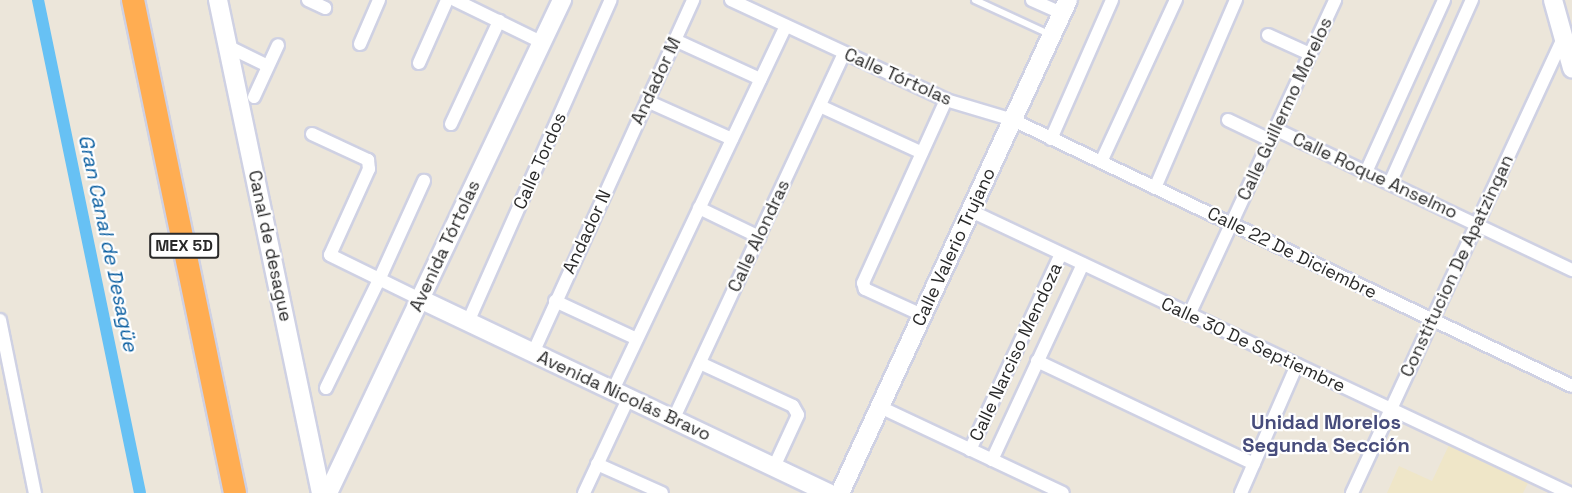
<!DOCTYPE html>
<html>
<head>
<meta charset="utf-8">
<style>
	body { margin:0 }
	#map { position:relative; width:1572px; height:493px; overflow:hidden; background:#ece6da; font-family:"Space Grotesk",sans-serif }
	div>[style] { position:absolute }
	[style*='--x'] { left:calc(var(--x)*1px); top:calc(var(--y)*1px); width:calc(var(--w)*1px); rotate:calc(var(--a)*1deg) }
	.education>* { inset:0; background:#efe6c8 }
	.canal>* { height:12px; margin:-6px; padding:0 6px; transform-origin:6px; border-radius:6px; background:#67c1f4 }
	.roads { filter:drop-shadow(2px 0 #cfd1e3) drop-shadow(-2px 0 #cfd1e3) drop-shadow(0 2px #cfd1e3) drop-shadow(0 -2px #cfd1e3) }
	.lane>* { height:6px; margin:-3px; padding:0 3px; transform-origin:3px; border-radius:3px; background:#fff }
	.street>* { height:12px; margin:-6px; padding:0 6px; transform-origin:6px; border-radius:6px; background:#fff }
	.secondary>* { height:18px; margin:-9px; padding:0 9px; transform-origin:9px; border-radius:9px; background:#fff }
	.highway>* { height:22px; margin:-11px; padding:0 11px; transform-origin:11px; border-radius:11px; background:#ffad52 }
	span { translate:-50% -50%; white-space:nowrap; text-align:center; line-height:1.15; -webkit-text-stroke:4.5px #fff; paint-order:stroke }
	.shield-label span { padding:2px 4px; background:#fff; border:2px solid; border-radius:4px; -webkit-text-stroke-width:0 }
	.shield-label { font-size:16px; color:#292929; font-weight:700 }
	.street-label { font-size:18px; color:#292929 }
	.water-label { font-size:20px; color:#075c9f; font-style:italic }
	.neighbourhood-label { font-size:20px; color:#474c7b; font-weight:700 }
</style>
</head>
<body>
<div id="map">
	<div class="education">
		<div style="clip-path:polygon(1449px 445px,1529px 481px,1523px 493px,1387px 493px,1399px 466px,1432px 481px)"></div>
	</div>
	<div class="canal">
		<div style="--x:38;--y:0;--w:503;--a:78.31"></div>
	</div>
	<div class="roads">
		<div class="lane">
			<div style="--x:975;--y:0;--w:84;--a:24.7"></div>
		</div>
		<div class="street">
			<div style="--x:308;--y:0;--w:19;--a:25"></div>
			<div style="--x:455;--y:0;--w:96;--a:26"></div>
			<div style="--x:731;--y:0;--w:237;--a:24.9"></div>
			<div style="--x:946;--y:100;--w:70;--a:16.6"></div>
			<div style="--x:1013;--y:120;--w:619;--a:25.45"></div>
			<div style="--x:1032;--y:0;--w:32;--a:24"></div>
			<div style="--x:1268;--y:35;--w:46;--a:24.3"></div>
			<div style="--x:675;--y:40;--w:94;--a:24.6"></div>
			<div style="--x:360;--y:44;--w:48;--a:-66.6"></div>
			<div style="--x:229;--y:47;--w:43;--a:26"></div>
			<div style="--x:419;--y:63;--w:69;--a:-66"></div>
			<div style="--x:254;--y:97;--w:57;--a:-65.2"></div>
			<div style="--x:647;--y:101;--w:93;--a:24.1"></div>
			<div style="--x:820;--y:106;--w:112;--a:24.7"></div>
			<div style="--x:1228;--y:120;--w:47;--a:25.5"></div>
			<div style="--x:451;--y:124;--w:114;--a:-65"></div>
			<div style="--x:1275;--y:129;--w:329;--a:25.4"></div>
			<div style="--x:312;--y:134;--w:62;--a:24.9"></div>
			<div style="--x:368;--y:160;--w:9;--a:84"></div>
			<div style="--x:369;--y:169;--w:94;--a:114.4"></div>
			<div style="--x:330;--y:255;--w:100;--a:26.1"></div>
			<div style="--x:1051;--y:139;--w:152;--a:-66.3"></div>
			<div style="--x:1101;--y:162;--w:179;--a:-65.2"></div>
			<div style="--x:1366;--y:172;--w:189;--a:-65.6"></div>
			<div style="--x:1390;--y:183;--w:201;--a:-65.9"></div>
			<div style="--x:1155;--y:188;--w:205;--a:-66.7"></div>
			<div style="--x:699;--y:208;--w:67;--a:25.8"></div>
			<div style="--x:971;--y:211;--w:661;--a:25.25"></div>
			<div style="--x:555;--y:301;--w:90;--a:24.9"></div>
			<div style="--x:922;--y:315;--w:63;--a:-155.5"></div>
			<div style="--x:865;--y:289;--w:6;--a:-108"></div>
			<div style="--x:863;--y:283;--w:201;--a:-65.6"></div>
			<div style="--x:1189;--y:315;--w:347;--a:-65.1"></div>
			<div style="--x:0;--y:320;--w:177;--a:78.6"></div>
			<div style="--x:468;--y:322;--w:352;--a:-66.1"></div>
			<div style="--x:533;--y:353;--w:388;--a:-65.6"></div>
			<div style="--x:1037;--y:361;--w:240;--a:25.4"></div>
			<div style="--x:700;--y:363;--w:102;--a:24.8"></div>
			<div style="--x:793;--y:406;--w:10;--a:61"></div>
			<div style="--x:798;--y:415;--w:57;--a:114.8"></div>
			<div style="--x:326;--y:388;--w:120;--a:-63.9"></div>
			<div style="--x:379;--y:280;--w:109;--a:-65.6"></div>
			<div style="--x:613;--y:390;--w:403;--a:-64.6"></div>
			<div style="--x:880;--y:407;--w:202;--a:25.2"></div>
			<div style="--x:673;--y:420;--w:405;--a:-65"></div>
			<div style="--x:970;--y:450;--w:216;--a:-65.1"></div>
			<div style="--x:992;--y:460;--w:216;--a:-65.1"></div>
			<div style="--x:597;--y:464;--w:71;--a:24"></div>
			<div style="--x:584;--y:493;--w:104;--a:-64.9"></div>
			<div style="--x:1241;--y:493;--w:140;--a:-66.4"></div>
			<div style="--x:1352;--y:493;--w:499;--a:-65.1"></div>
		</div>
		<div class="secondary">
			<div style="--x:218;--y:0;--w:504;--a:78.2"></div>
			<div style="--x:1553;--y:0;--w:71;--a:74.4"></div>
			<div style="--x:420;--y:299;--w:453;--a:25.4"></div>
			<div style="--x:328;--y:493;--w:546;--a:-64.61"></div>
			<div style="--x:840;--y:493;--w:543;--a:-65.18"></div>
		</div>
		<div class="highway">
			<div style="--x:133;--y:0;--w:503;--a:78.31"></div>
		</div>
	</div>
	<div class="shield-label">
		<span style="left:184px;top:246px">MEX 5D</span>
	</div>
	<div class="street-label">
		<span style="left:898px;top:77px;rotate:24deg">Calle Tórtolas</span>
		<span style="left:656px;top:81px;rotate:-65deg">Andador M</span>
		<span style="left:1285px;top:109px;rotate:-65deg">Calle Guillermo Morelos</span>
		<span style="left:540px;top:161px;rotate:-66deg">Calle Tordos</span>
		<span style="left:1375px;top:176px;rotate:25deg">Calle Roque Anselmo</span>
		<span style="left:587px;top:232px;rotate:-65deg">Andador N</span>
		<span style="left:759px;top:236px;rotate:-65deg">Calle Alondras</span>
		<span style="left:270px;top:246px;rotate:78deg">Canal de desague</span>
		<span style="left:445px;top:246px;rotate:-65deg">Avenida Tórtolas</span>
		<span style="left:954px;top:247px;rotate:-65deg">Calle Valerio Trujano</span>
		<span style="left:1292px;top:253px;rotate:26deg">Calle 22 De Diciembre</span>
		<span style="left:1457px;top:266px;rotate:-65deg">Constitucion De Apatzingan</span>
		<span style="left:1253px;top:345px;rotate:25deg">Calle 30 De Septiembre</span>
		<span style="left:1016px;top:352px;rotate:-65deg">Calle Narciso Mendoza</span>
		<span style="left:624px;top:396px;rotate:25deg">Avenida Nicolás Bravo</span>
	</div>
	<div class="water-label">
		<span style="left:108px;top:243px;rotate:78deg">Gran Canal de Desagüe</span>
	</div>
	<div class="neighbourhood-label">
		<span style="left:1326px;top:434px">Unidad Morelos<br>Segunda Sección</span>
	</div>
</div>
</body>
</html>
